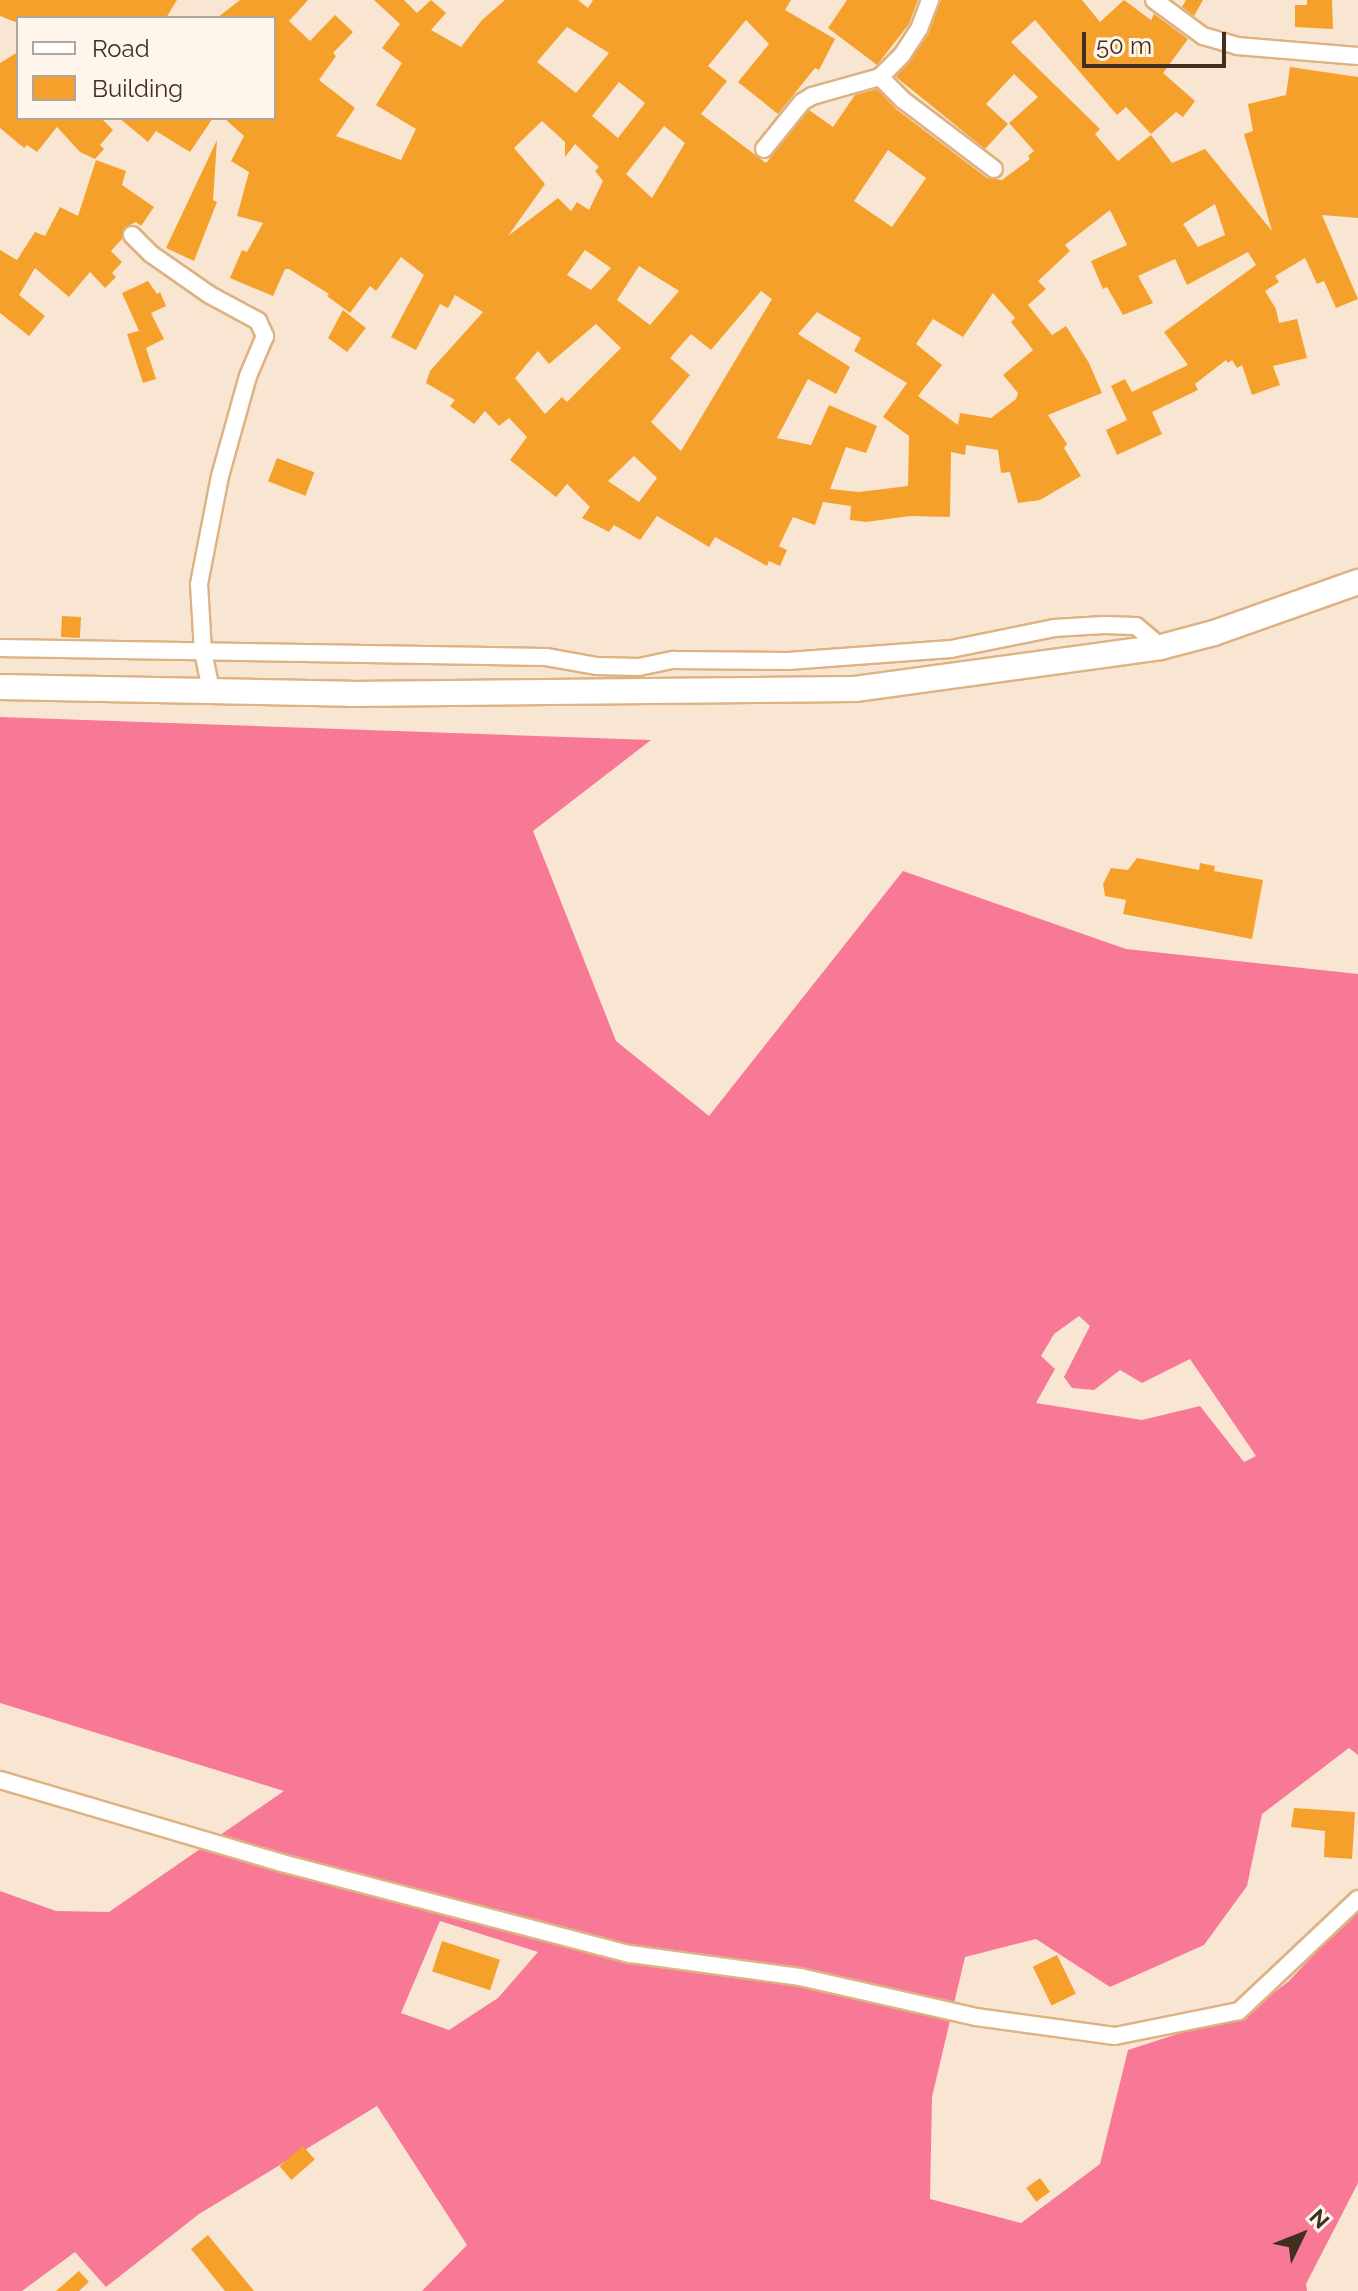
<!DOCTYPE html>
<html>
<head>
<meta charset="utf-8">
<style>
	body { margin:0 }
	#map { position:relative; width:1358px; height:2291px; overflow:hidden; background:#f8e6d3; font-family:Raleway,sans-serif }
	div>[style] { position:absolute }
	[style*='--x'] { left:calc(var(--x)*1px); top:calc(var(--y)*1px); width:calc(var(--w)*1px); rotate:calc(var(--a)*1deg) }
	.forest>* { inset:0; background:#f87995 }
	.building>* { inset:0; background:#f6a02c; transform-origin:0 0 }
	.roads { filter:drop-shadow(2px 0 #deb283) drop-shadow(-2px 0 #deb283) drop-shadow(0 2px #deb283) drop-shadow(0 -2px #deb283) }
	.street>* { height:16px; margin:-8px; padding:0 8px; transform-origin:8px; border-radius:8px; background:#fff }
	.secondary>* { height:24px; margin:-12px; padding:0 12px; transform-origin:12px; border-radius:12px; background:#fff }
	span { translate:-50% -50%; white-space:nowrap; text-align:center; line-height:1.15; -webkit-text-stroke:8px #fef5ec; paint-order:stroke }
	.legend { position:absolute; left:16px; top:16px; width:260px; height:104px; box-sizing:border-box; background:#fef5ec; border:2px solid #b2a699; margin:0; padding:10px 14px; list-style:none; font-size:24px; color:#41301d }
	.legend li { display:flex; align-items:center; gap:16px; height:40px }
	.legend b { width:40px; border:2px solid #b2a699 }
	.north { position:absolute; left:1262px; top:2195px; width:80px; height:80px; -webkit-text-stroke:6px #fef5ec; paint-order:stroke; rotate:47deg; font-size:22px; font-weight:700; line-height:32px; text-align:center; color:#41301d }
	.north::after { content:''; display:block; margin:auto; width:28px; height:36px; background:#41301d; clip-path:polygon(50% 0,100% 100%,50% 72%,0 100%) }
	.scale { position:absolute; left:1082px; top:32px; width:144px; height:36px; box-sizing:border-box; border:4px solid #41301d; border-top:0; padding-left:10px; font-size:24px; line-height:28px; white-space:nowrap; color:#41301d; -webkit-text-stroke:6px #fef5ec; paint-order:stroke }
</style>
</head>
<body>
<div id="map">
	<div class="forest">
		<div style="clip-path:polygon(evenodd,0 717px,651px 740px,533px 831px,616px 1041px,709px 1116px,903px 871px,1126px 949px,1358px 974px,1358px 1755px,1349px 1748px,1262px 1814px,1247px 1886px,1204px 1945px,1110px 1987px,1036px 1939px,965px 1957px,932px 2097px,930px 2199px,1021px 2223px,1100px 2164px,1128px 2050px,1251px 2010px,1289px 1981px,1358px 1908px,1358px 2183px,1306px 2284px,1307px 2291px,422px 2291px,467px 2245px,377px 2106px,199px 2214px,106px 2287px,75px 2252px,22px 2291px,0 2291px,0 1891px,56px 1911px,109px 1912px,284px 1791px,0 1703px,0 717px,1079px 1316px,1090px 1326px,1064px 1377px,1072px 1388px,1094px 1390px,1120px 1370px,1142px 1383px,1190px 1359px,1256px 1456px,1244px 1462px,1200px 1406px,1142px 1420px,1036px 1403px,1055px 1369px,1041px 1356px,1054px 1334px,1079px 1316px,0 717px,440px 1921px,538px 1952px,498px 1998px,449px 2030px,401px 2013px,440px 1921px)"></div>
	</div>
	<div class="building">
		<div style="clip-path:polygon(0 0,177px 0,166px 18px,18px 18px,18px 23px,0 16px)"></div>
		<div style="clip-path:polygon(evenodd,240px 0,308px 0,289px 21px,310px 41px,335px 15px,353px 32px,333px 53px,336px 56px,319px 80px,355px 108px,336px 136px,401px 160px,416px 129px,376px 105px,402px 63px,382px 48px,400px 24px,374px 0,404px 0,417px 13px,431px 0,446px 13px,431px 30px,461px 47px,482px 20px,505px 0,578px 0,588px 8px,593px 0,791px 0,785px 10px,835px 39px,819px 70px,815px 68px,778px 114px,738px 82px,769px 44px,746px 20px,708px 66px,727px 81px,701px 114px,766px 163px,809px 110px,833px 127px,855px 95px,877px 89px,896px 109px,987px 178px,1002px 180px,1030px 159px,1028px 156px,1034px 151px,1009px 123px,1038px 97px,1014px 74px,986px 104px,1008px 124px,985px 149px,896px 77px,928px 35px,941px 0,1082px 0,1100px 22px,1124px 0,1151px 20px,1154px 14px,1188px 39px,1163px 73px,1195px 101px,1183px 117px,1176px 112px,1151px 134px,1126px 107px,1117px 115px,1035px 20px,1011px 42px,1100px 129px,1095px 134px,1118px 161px,1151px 135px,1172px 163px,1205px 149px,1272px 231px,1244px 134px,1253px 131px,1248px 104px,1286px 95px,1290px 67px,1358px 77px,1358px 218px,1322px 215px,1358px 299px,1336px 308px,1324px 281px,1317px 284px,1305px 258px,1275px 276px,1279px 282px,1265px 291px,1276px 309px,1279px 323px,1297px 319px,1307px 358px,1273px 366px,1280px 385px,1252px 395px,1242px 365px,1237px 368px,1232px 360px,1228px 363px,1226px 360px,1195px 384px,1198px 390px,1152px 412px,1162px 434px,1117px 455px,1106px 430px,1127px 420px,1111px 386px,1125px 379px,1132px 392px,1188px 365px,1164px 332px,1256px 265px,1248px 252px,1187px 285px,1175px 259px,1138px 276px,1153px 303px,1123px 315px,1107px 287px,1103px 289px,1091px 261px,1127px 245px,1110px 210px,1065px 245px,1070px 251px,1038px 281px,1046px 289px,1028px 305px,1052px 335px,1066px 326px,1089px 363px,1102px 393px,1048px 415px,1067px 444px,1064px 448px,1081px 476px,1040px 500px,1018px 503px,1010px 472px,1001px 473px,998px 450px,966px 445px,965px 455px,951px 452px,950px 517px,910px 516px,866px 522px,850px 520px,851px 506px,823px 502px,815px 525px,793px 517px,779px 546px,787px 550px,780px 566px,769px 561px,767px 566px,715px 537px,709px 547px,657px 516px,640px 540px,614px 525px,609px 532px,582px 518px,590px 507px,567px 484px,556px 497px,510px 460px,527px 437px,509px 418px,499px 426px,485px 411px,474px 424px,450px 406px,455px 400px,426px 383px,430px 371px,483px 312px,455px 295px,448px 308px,440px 304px,416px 350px,391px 337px,424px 275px,401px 257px,376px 291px,370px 286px,350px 313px,327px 296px,329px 294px,289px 269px,285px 269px,273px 296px,230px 278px,242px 250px,247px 252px,263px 223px,237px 216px,249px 172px,231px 161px,244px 136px,224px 118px,274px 118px,274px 18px,217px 18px,240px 0,567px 27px,609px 53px,576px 93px,537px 62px,567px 27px,240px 0,619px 82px,645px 103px,618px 138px,592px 116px,619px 82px,240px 0,542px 121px,565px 142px,565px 157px,575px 144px,599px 167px,595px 171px,603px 181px,589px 210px,577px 202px,571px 211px,558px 198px,508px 236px,545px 184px,514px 148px,542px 121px,240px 0,664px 126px,685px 143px,652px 198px,626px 174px,664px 126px,240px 0,888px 150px,926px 178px,892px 227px,854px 201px,888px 150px,240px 0,1215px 204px,1225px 235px,1198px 247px,1183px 224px,1215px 204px,240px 0,585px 250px,611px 268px,591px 290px,567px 275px,585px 250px,240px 0,639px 266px,679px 291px,650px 325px,617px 300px,639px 266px,240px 0,761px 291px,772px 299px,681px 451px,651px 422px,690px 375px,670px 358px,691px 334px,711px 350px,761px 291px,240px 0,993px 293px,1015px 318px,1011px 322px,1033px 350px,1003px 375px,1018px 393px,1016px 399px,991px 418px,960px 413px,958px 425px,918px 396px,942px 365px,916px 344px,933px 319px,963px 337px,993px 293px,240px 0,817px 312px,861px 338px,854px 351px,907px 383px,883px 417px,909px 436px,908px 486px,859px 492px,830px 489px,846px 447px,866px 453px,877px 426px,829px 405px,811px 445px,777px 438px,808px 379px,836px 394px,850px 367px,798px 334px,817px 312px,240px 0,596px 324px,621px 348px,567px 402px,562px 397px,545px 414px,515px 378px,538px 351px,549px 364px,596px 324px,240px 0,634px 456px,657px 478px,639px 502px,608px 481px,634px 456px)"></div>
		<div style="clip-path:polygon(847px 0,918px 0,909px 24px,877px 65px,828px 28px)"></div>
		<div style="clip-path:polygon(1186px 0,1203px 0,1194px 16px,1182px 7px)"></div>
		<div style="clip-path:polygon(1307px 0,1332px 0,1333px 29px,1295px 27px,1295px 5px,1307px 5px)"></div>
		<div style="clip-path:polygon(18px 52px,18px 118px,101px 118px,113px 130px,100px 145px,104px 149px,95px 159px,80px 152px,57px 127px,37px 152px,27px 145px,24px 148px,0 128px,0 63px)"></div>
		<div style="clip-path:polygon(119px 118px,213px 118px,190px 152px,156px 131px,148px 142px)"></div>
		<div style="clip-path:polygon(217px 140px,213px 200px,217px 202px,194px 261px,166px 248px)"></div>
		<div style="clip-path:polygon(96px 160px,126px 171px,122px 185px,154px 207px,141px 226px,136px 222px,124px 228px,122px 239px,111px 251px,122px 262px,112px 273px,116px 277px,105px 288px,90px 272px,69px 297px,35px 268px,19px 295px,45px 316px,29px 336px,0 313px,0 250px,17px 260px,35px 232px,45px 236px,60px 207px,78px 216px)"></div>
		<div style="clip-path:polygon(148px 281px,157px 294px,160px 292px,166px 306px,151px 313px,164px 339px,146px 348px,156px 379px,143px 383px,127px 334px,139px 331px,122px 293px)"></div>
		<div style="clip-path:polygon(343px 310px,366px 328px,347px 352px,328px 338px)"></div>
		<div style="left:277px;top:458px;width:40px;height:25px;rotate:21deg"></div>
		<div style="left:62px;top:616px;width:19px;height:21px;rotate:3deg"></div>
		<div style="clip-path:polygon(1137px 858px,1199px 870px,1200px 863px,1215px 866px,1214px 871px,1263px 880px,1252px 939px,1123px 914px,1126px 900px,1105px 896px,1103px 884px,1111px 868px,1128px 870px)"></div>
		<div style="clip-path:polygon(1294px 1808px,1355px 1812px,1352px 1859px,1324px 1857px,1325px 1831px,1291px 1827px)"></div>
		<div style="left:442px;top:1941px;width:61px;height:32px;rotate:18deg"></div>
		<div style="left:1057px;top:1955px;width:43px;height:27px;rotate:64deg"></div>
		<div style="left:303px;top:2146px;width:18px;height:31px;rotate:49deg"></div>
		<div style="left:1040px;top:2178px;width:17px;height:17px;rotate:54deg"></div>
		<div style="clip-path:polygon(208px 2235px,254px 2291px,225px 2291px,191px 2249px)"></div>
		<div style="clip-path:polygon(79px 2271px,89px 2282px,79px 2291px,56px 2291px)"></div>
	</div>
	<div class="roads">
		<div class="street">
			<div style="--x:1154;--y:0;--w:61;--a:36.3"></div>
			<div style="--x:1203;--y:36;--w:35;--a:16"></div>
			<div style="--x:1237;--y:46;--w:121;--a:4.7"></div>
			<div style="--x:880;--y:77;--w:33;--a:45"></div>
			<div style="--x:903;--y:100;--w:114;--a:37.2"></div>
			<div style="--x:764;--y:149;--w:60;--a:-51"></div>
			<div style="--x:802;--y:102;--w:12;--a:-31"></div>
			<div style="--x:812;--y:96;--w:71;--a:-15.6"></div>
			<div style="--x:880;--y:77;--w:31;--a:-45"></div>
			<div style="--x:902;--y:55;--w:31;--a:-57"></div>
			<div style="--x:919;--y:29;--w:31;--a:-69"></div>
			<div style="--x:132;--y:235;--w:27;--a:45"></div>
			<div style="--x:151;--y:254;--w:72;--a:34.8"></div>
			<div style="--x:210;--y:295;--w:55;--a:28.4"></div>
			<div style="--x:258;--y:321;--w:17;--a:65"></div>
			<div style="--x:265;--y:336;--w:43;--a:113"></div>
			<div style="--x:248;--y:376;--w:104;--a:105.6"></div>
			<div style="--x:220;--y:476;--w:110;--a:101"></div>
			<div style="--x:199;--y:584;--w:68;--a:86.6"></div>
			<div style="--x:203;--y:652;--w:43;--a:77.9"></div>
			<div style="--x:0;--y:648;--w:546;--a:0.94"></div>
			<div style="--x:546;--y:657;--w:52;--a:10"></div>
			<div style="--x:597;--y:666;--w:42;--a:1.4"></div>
			<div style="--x:639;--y:667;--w:35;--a:-12"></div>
			<div style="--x:673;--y:660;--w:115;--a:0.5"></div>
			<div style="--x:788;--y:661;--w:163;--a:-4.2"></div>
			<div style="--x:951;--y:649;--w:105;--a:-11.5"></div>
			<div style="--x:1054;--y:628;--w:50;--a:-3.4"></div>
			<div style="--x:1104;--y:625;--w:32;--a:2"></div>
			<div style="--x:1136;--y:626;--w:33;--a:40"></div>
			<div style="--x:0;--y:1780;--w:294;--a:16.4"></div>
			<div style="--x:282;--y:1863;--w:360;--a:14.7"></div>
			<div style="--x:630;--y:1954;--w:172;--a:7.7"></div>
			<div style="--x:800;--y:1977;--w:180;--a:12.8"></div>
			<div style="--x:976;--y:2017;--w:140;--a:7.8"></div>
			<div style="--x:1115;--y:2036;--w:126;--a:-11.4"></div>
			<div style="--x:1239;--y:2011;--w:163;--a:-43.3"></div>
		</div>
		<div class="secondary">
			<div style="--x:0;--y:687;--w:350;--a:1.1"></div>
			<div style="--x:350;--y:694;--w:505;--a:-0.57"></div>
			<div style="--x:855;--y:689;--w:309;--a:-7.8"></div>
			<div style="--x:1161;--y:647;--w:55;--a:-14.8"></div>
			<div style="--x:1214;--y:633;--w:153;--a:-19.5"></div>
		</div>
	</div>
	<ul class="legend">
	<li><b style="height:10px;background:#fff"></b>Road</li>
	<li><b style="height:22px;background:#f6a02c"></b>Building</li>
	</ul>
	<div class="north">N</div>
	<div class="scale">50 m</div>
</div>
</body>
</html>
